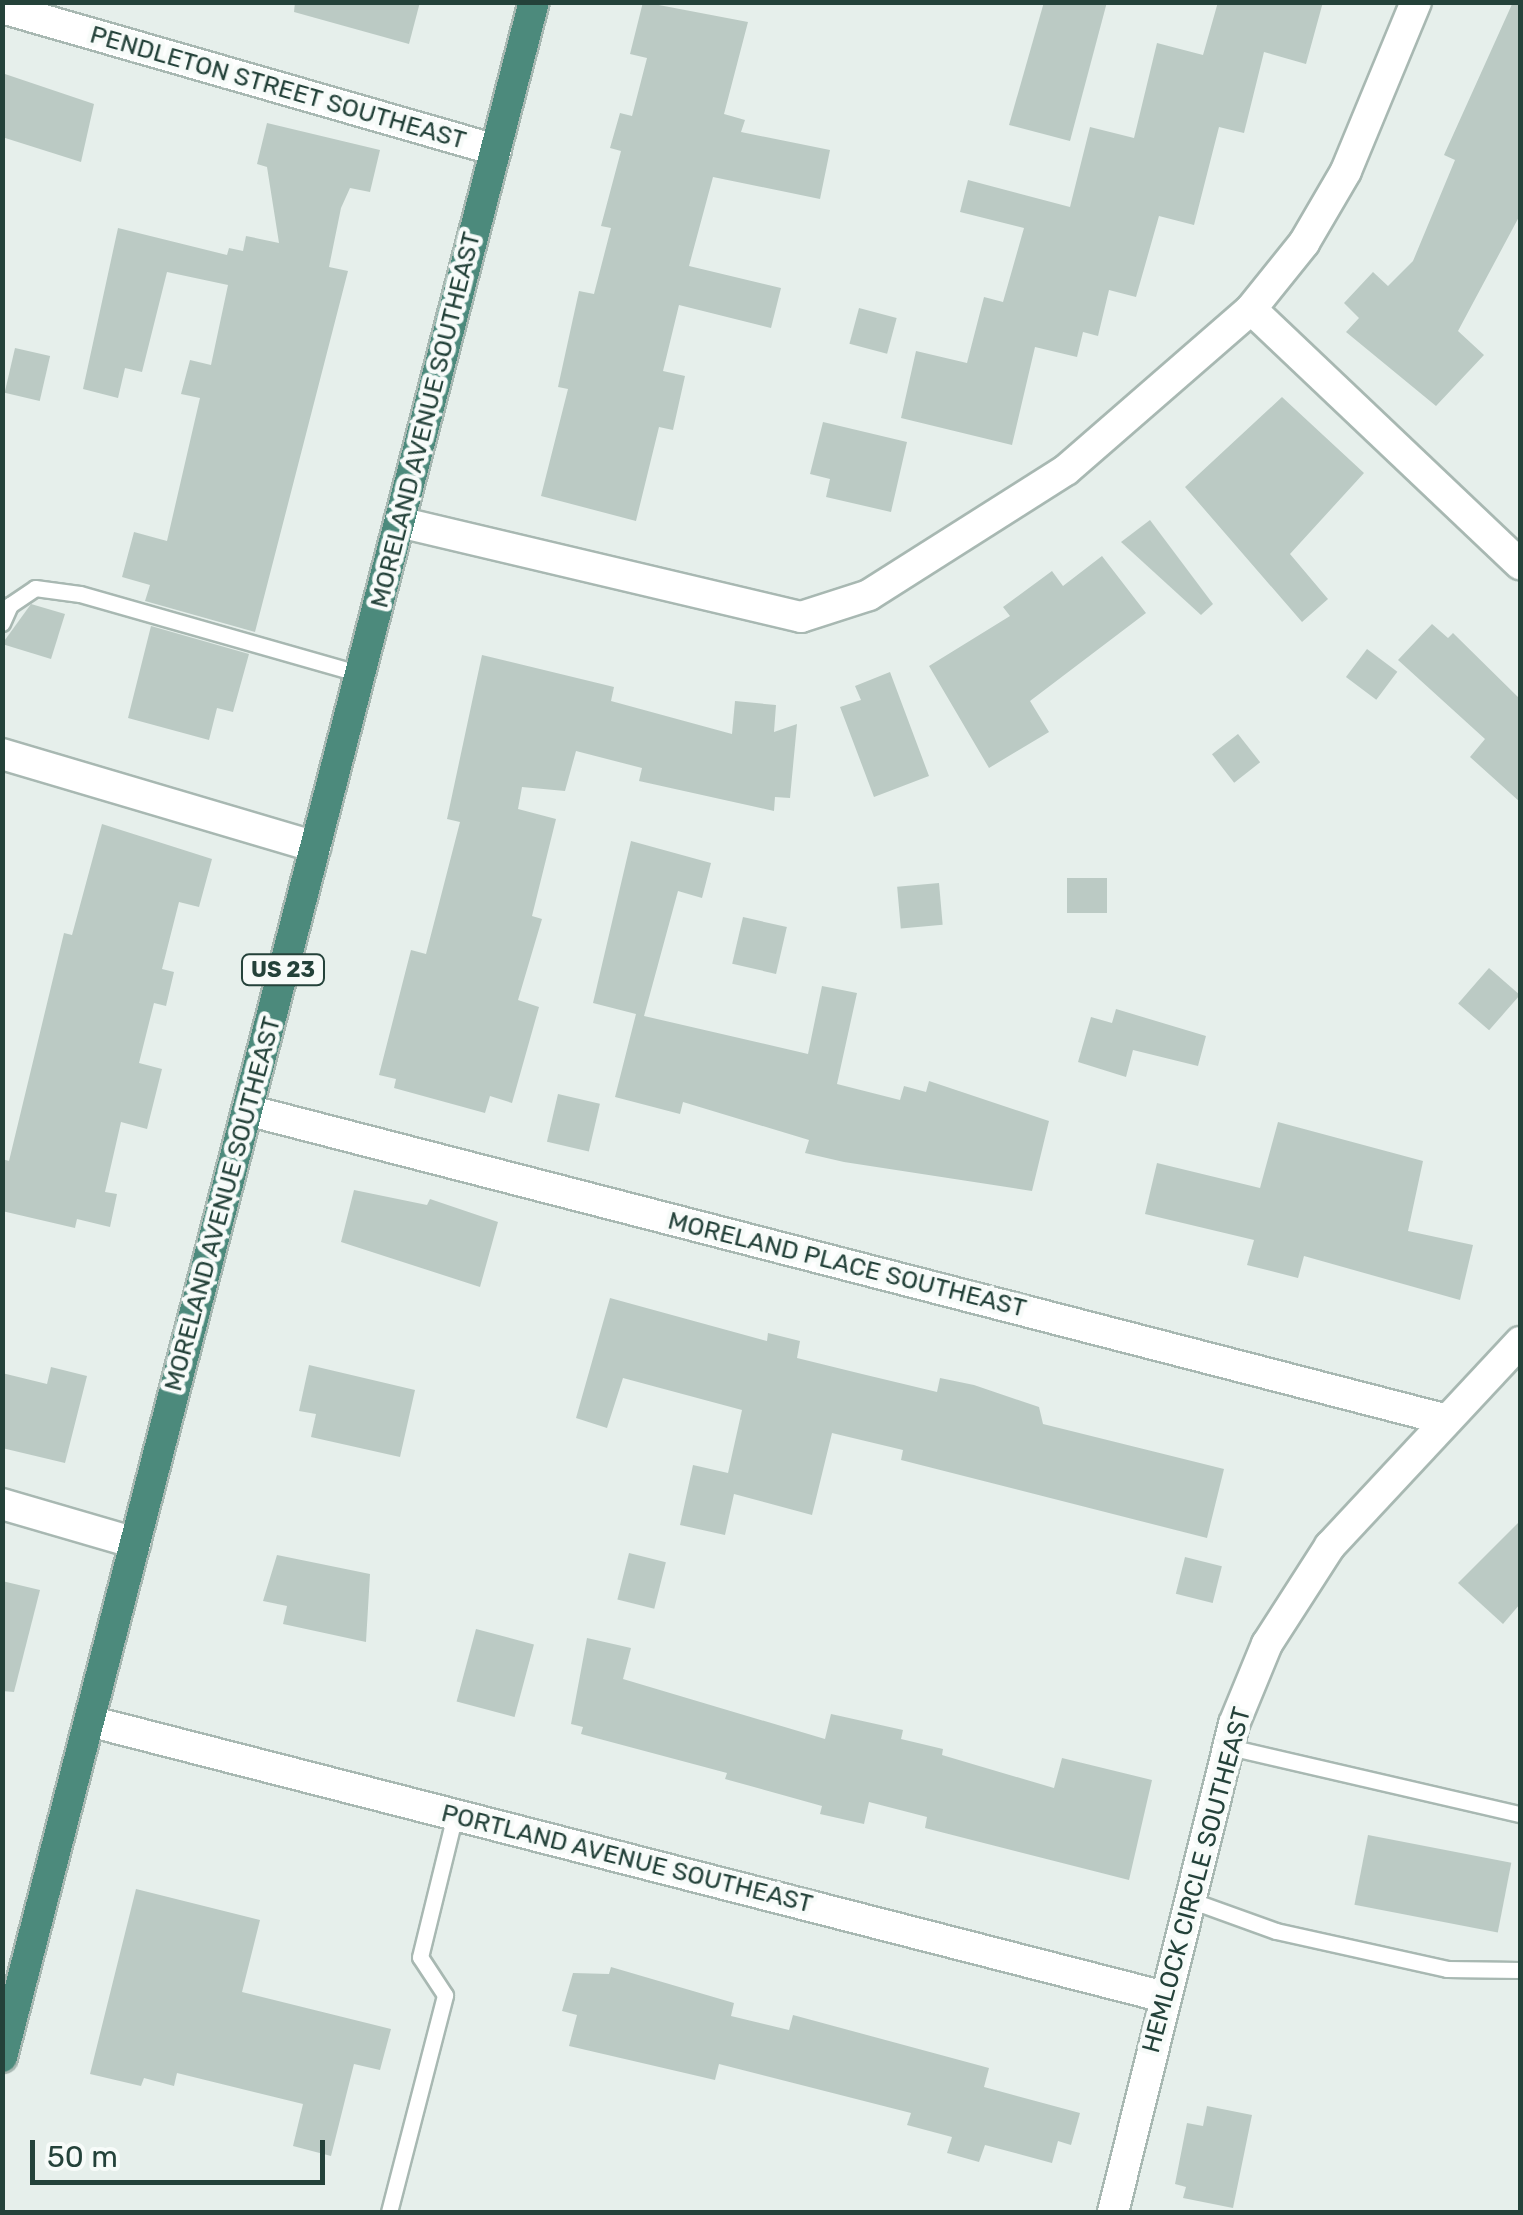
<!DOCTYPE html>
<html>
<head>
<meta charset="utf-8">
<style>
	body { margin:0 }
	#map { position:relative; width:1523px; height:2215px; overflow:hidden; background:#e6efeb; font-family:Rubik,sans-serif }
	div>[style] { position:absolute }
	[style*='--x'] { left:calc(var(--x)*1px); top:calc(var(--y)*1px); width:calc(var(--w)*1px); rotate:calc(var(--a)*1deg) }
	.building>* { inset:0; background:#bbcac4; transform-origin:0 0 }
	.roads { filter:drop-shadow(2px 0 #a8b8b2) drop-shadow(-2px 0 #a8b8b2) drop-shadow(0 2px #a8b8b2) drop-shadow(0 -2px #a8b8b2) }
	.service>* { height:15px; margin:-7.5px; padding:0 7.5px; transform-origin:7.5px; border-radius:7.5px; background:#fff }
	.minor>* { height:30px; margin:-15px; padding:0 15px; transform-origin:15px; border-radius:15px; background:#fff }
	.trunk>* { height:30px; margin:-15px; padding:0 15px; transform-origin:15px; border-radius:15px; background:#4c8a7c }
	span { translate:-50% -50%; white-space:nowrap; text-align:center; line-height:1.15; -webkit-text-stroke:9px #f7fbf9; paint-order:stroke }
	.shield-label span { padding:2px 8px; background:#f7fbf9; border:2px solid; border-radius:8px; -webkit-text-stroke-width:0 }
	.shield-label { font-size:22px; color:#24423a; font-weight:700 }
	.street-label { font-size:25px; color:#24423a }
	.frame { position:absolute; inset:0; border:5px solid #24423a; pointer-events:none }
	.scale { position:absolute; left:30px; top:2140px; width:295px; height:45px; box-sizing:border-box; border:5px solid #24423a; border-top:0; padding-left:12px; font-size:30px; line-height:35px; white-space:nowrap; color:#24423a; -webkit-text-stroke:8px #f7fbf9; paint-order:stroke }
</style>
</head>
<body>
<div id="map">
	<div class="building">
		<div style="clip-path:polygon(295px 2px,420px 2px,409px 44px,294px 12px)"></div>
		<div style="clip-path:polygon(643px 2px,748px 22px,724px 114px,745px 120px,741px 132px,830px 150px,820px 199px,713px 177px,689px 266px,781px 288px,771px 328px,679px 305px,663px 371px,685px 376px,673px 430px,659px 427px,636px 521px,541px 496px,568px 389px,558px 387px,579px 291px,594px 294px,611px 228px,601px 226px,621px 151px,610px 148px,620px 113px,632px 116px,647px 58px,630px 54px)"></div>
		<div style="clip-path:polygon(1044px 2px,1107px 2px,1070px 141px,1009px 125px)"></div>
		<div style="clip-path:polygon(1218px 2px,1323px 2px,1306px 64px,1264px 52px,1244px 133px,1219px 127px,1194px 225px,1159px 216px,1136px 297px,1109px 290px,1098px 336px,1083px 332px,1077px 357px,1035px 347px,1012px 445px,901px 418px,916px 351px,967px 363px,984px 297px,1003px 302px,1024px 228px,960px 212px,968px 180px,1070px 207px,1090px 127px,1134px 138px,1157px 43px,1203px 55px)"></div>
		<div style="clip-path:polygon(1513px 2px,1520px 2px,1520px 215px,1458px 331px,1484px 355px,1436px 406px,1346px 332px,1359px 318px,1344px 303px,1373px 272px,1388px 286px,1413px 261px,1455px 160px,1444px 155px)"></div>
		<div style="clip-path:polygon(2px 73px,94px 104px,81px 162px,2px 137px)"></div>
		<div style="clip-path:polygon(267px 123px,380px 150px,370px 192px,350px 188px,341px 208px,329px 267px,348px 271px,255px 632px,145px 601px,150px 585px,122px 577px,134px 532px,167px 541px,200px 398px,181px 394px,190px 360px,211px 365px,228px 285px,167px 272px,142px 372px,125px 368px,118px 398px,83px 389px,118px 228px,227px 255px,229px 248px,243px 251px,246px 236px,279px 243px,267px 167px,257px 164px)"></div>
		<div style="left:859px;top:308px;width:39px;height:37px;rotate:15deg"></div>
		<div style="left:15px;top:348px;width:36px;height:46px;rotate:13deg"></div>
		<div style="clip-path:polygon(1282px 397px,1364px 473px,1290px 554px,1328px 599px,1302px 622px,1185px 487px)"></div>
		<div style="clip-path:polygon(823px 422px,907px 442px,891px 512px,826px 497px,830px 479px,810px 474px)"></div>
		<div style="clip-path:polygon(1150px 520px,1213px 604px,1201px 615px,1121px 542px)"></div>
		<div style="clip-path:polygon(1102px 556px,1146px 613px,1030px 701px,1049px 732px,989px 768px,929px 666px,1010px 616px,1003px 607px,1052px 571px,1063px 586px)"></div>
		<div style="clip-path:polygon(31px 604px,65px 614px,51px 659px,2px 644px)"></div>
		<div style="clip-path:polygon(1432px 624px,1448px 638px,1453px 633px,1520px 699px,1520px 802px,1470px 757px,1485px 739px,1398px 660px)"></div>
		<div style="clip-path:polygon(151px 626px,249px 654px,233px 712px,217px 708px,209px 740px,128px 718px)"></div>
		<div style="left:1367px;top:649px;width:38px;height:35px;rotate:37deg"></div>
		<div style="clip-path:polygon(482px 655px,614px 687px,611px 701px,732px 734px,735px 701px,776px 705px,774px 732px,797px 724px,790px 798px,775px 797px,774px 811px,639px 781px,642px 768px,576px 751px,565px 791px,522px 787px,518px 809px,556px 819px,532px 916px,542px 919px,518px 1000px,539px 1007px,512px 1103px,490px 1096px,485px 1113px,394px 1088px,396px 1079px,379px 1075px,411px 950px,426px 954px,460px 822px,447px 819px)"></div>
		<div style="clip-path:polygon(890px 672px,929px 776px,874px 797px,840px 707px,861px 700px,855px 686px)"></div>
		<div style="left:1238px;top:734px;width:36px;height:33px;rotate:52deg"></div>
		<div style="clip-path:polygon(102px 824px,212px 859px,199px 907px,179px 902px,162px 969px,174px 972px,166px 1006px,154px 1003px,139px 1063px,162px 1069px,147px 1129px,121px 1122px,105px 1192px,117px 1194px,110px 1227px,77px 1219px,75px 1228px,2px 1211px,2px 1159px,9px 1161px,64px 933px,72px 935px)"></div>
		<div style="clip-path:polygon(631px 841px,711px 863px,702px 898px,678px 891px,644px 1016px,808px 1054px,822px 986px,857px 993px,837px 1084px,900px 1100px,904px 1086px,926px 1092px,929px 1081px,1049px 1121px,1032px 1191px,844px 1162px,805px 1153px,809px 1140px,683px 1102px,680px 1114px,615px 1097px,636px 1014px,593px 1003px)"></div>
		<div style="left:1067px;top:878px;width:40px;height:35px"></div>
		<div style="left:939px;top:883px;width:42px;height:42px;rotate:85deg"></div>
		<div style="left:743px;top:917px;width:45px;height:48px;rotate:13deg"></div>
		<div style="left:1489px;top:968px;width:41px;height:47px;rotate:41deg"></div>
		<div style="clip-path:polygon(1116px 1009px,1206px 1036px,1198px 1066px,1133px 1050px,1126px 1077px,1078px 1062px,1091px 1017px,1112px 1023px)"></div>
		<div style="left:558px;top:1094px;width:43px;height:49px;rotate:13deg"></div>
		<div style="clip-path:polygon(1278px 1122px,1423px 1161px,1408px 1231px,1473px 1245px,1460px 1300px,1304px 1256px,1298px 1278px,1247px 1265px,1254px 1240px,1145px 1214px,1157px 1163px,1260px 1188px)"></div>
		<div style="clip-path:polygon(354px 1190px,427px 1205px,430px 1199px,498px 1222px,480px 1287px,341px 1242px)"></div>
		<div style="clip-path:polygon(610px 1298px,767px 1341px,768px 1333px,800px 1341px,797px 1358px,862px 1374px,937px 1392px,940px 1378px,974px 1385px,1039px 1407px,1043px 1424px,1224px 1469px,1207px 1538px,901px 1460px,903px 1450px,832px 1433px,812px 1515px,734px 1494px,725px 1535px,680px 1525px,693px 1465px,728px 1473px,742px 1410px,623px 1378px,607px 1428px,576px 1418px)"></div>
		<div style="clip-path:polygon(309px 1365px,415px 1390px,400px 1457px,311px 1437px,316px 1414px,299px 1411px)"></div>
		<div style="clip-path:polygon(51px 1367px,87px 1376px,65px 1463px,2px 1448px,2px 1373px,47px 1384px)"></div>
		<div style="clip-path:polygon(1520px 1521px,1520px 1604px,1503px 1624px,1458px 1583px)"></div>
		<div style="left:629px;top:1553px;width:38px;height:48px;rotate:14deg"></div>
		<div style="clip-path:polygon(277px 1555px,370px 1574px,366px 1642px,283px 1624px,287px 1606px,263px 1601px)"></div>
		<div style="left:1185px;top:1557px;width:38px;height:38px;rotate:14deg"></div>
		<div style="clip-path:polygon(2px 1581px,40px 1590px,14px 1692px,2px 1691px)"></div>
		<div style="left:476px;top:1629px;width:60px;height:75px;rotate:15deg"></div>
		<div style="clip-path:polygon(587px 1638px,631px 1648px,623px 1679px,825px 1739px,831px 1714px,903px 1730px,901px 1739px,943px 1749px,942px 1755px,1054px 1788px,1062px 1758px,1152px 1780px,1129px 1880px,925px 1828px,927px 1817px,869px 1802px,864px 1824px,820px 1814px,822px 1806px,725px 1779px,727px 1773px,581px 1734px,583px 1727px,571px 1724px)"></div>
		<div style="left:1368px;top:1835px;width:146px;height:71px;rotate:11deg"></div>
		<div style="clip-path:polygon(136px 1889px,260px 1920px,242px 1992px,391px 2029px,380px 2070px,354px 2064px,331px 2156px,293px 2146px,303px 2104px,177px 2073px,174px 2086px,144px 2078px,141px 2086px,90px 2074px)"></div>
		<div style="clip-path:polygon(611px 1967px,734px 2003px,731px 2016px,789px 2030px,793px 2015px,989px 2068px,984px 2087px,1080px 2113px,1071px 2145px,1058px 2141px,1052px 2163px,985px 2145px,979px 2162px,947px 2153px,952px 2137px,907px 2125px,911px 2113px,719px 2064px,715px 2080px,569px 2046px,577px 2015px,562px 2011px,573px 1973px,609px 1974px)"></div>
		<div style="clip-path:polygon(1207px 2106px,1252px 2115px,1233px 2208px,1183px 2198px,1186px 2187px,1175px 2184px,1187px 2123px,1203px 2126px)"></div>
	</div>
	<div class="roads">
		<div class="service">
			<div style="--x:2;--y:623;--w:20;--a:-66"></div>
			<div style="--x:10;--y:605;--w:30;--a:-34"></div>
			<div style="--x:35;--y:588;--w:45;--a:7.6"></div>
			<div style="--x:80;--y:594;--w:291;--a:15.9"></div>
			<div style="--x:1229;--y:1747;--w:299;--a:13"></div>
			<div style="--x:1190;--y:1900;--w:91;--a:19.8"></div>
			<div style="--x:1276;--y:1931;--w:175;--a:12.5"></div>
			<div style="--x:1447;--y:1969;--w:73;--a:0.8"></div>
			<div style="--x:389;--y:2212;--w:224;--a:-75.5"></div>
			<div style="--x:445;--y:1995;--w:45;--a:-123.3"></div>
			<div style="--x:420;--y:1957;--w:146;--a:-76.2"></div>
		</div>
		<div class="minor">
			<div style="--x:2;--y:8;--w:514;--a:16.04"></div>
			<div style="--x:1251;--y:309;--w:371;--a:43.5"></div>
			<div style="--x:399;--y:522;--w:413;--a:13.3"></div>
			<div style="--x:801;--y:617;--w:71;--a:-17.9"></div>
			<div style="--x:869;--y:595;--w:233;--a:-32.4"></div>
			<div style="--x:1066;--y:470;--w:245;--a:-41"></div>
			<div style="--x:1251;--y:309;--w:85;--a:-51.2"></div>
			<div style="--x:1304;--y:243;--w:83;--a:-59.7"></div>
			<div style="--x:1346;--y:171;--w:183;--a:-67.5"></div>
			<div style="--x:2;--y:754;--w:327;--a:16.5"></div>
			<div style="--x:247;--y:1110;--w:1239;--a:14.48"></div>
			<div style="--x:2;--y:1504;--w:139;--a:16.3"></div>
			<div style="--x:89;--y:1721;--w:1111;--a:14.39"></div>
			<div style="--x:1113;--y:2212;--w:503;--a:-76.07"></div>
			<div style="--x:1234;--y:1724;--w:87;--a:-67.6"></div>
			<div style="--x:1267;--y:1644;--w:117;--a:-57.3"></div>
			<div style="--x:1330;--y:1546;--w:279;--a:-47"></div>
		</div>
		<div class="trunk">
			<div style="--x:2;--y:2057;--w:2123;--a:-75.49"></div>
		</div>
	</div>
	<div class="shield-label">
		<span style="left:283px;top:970px">US 23</span>
	</div>
	<div class="street-label">
		<span style="left:278px;top:88px;rotate:16deg">PENDLETON STREET SOUTHEAST</span>
		<span style="left:426px;top:420px;rotate:-76deg">MORELAND AVENUE SOUTHEAST</span>
		<span style="left:223px;top:1204px;rotate:-75deg">MORELAND AVENUE SOUTHEAST</span>
		<span style="left:847px;top:1265px;rotate:14deg">MORELAND PLACE SOUTHEAST</span>
		<span style="left:627px;top:1859px;rotate:14deg">PORTLAND AVENUE SOUTHEAST</span>
		<span style="left:1197px;top:1880px;rotate:-75deg">HEMLOCK CIRCLE SOUTHEAST</span>
	</div>
	<div class="frame"></div>
	<div class="scale">50 m</div>
</div>
</body>
</html>
